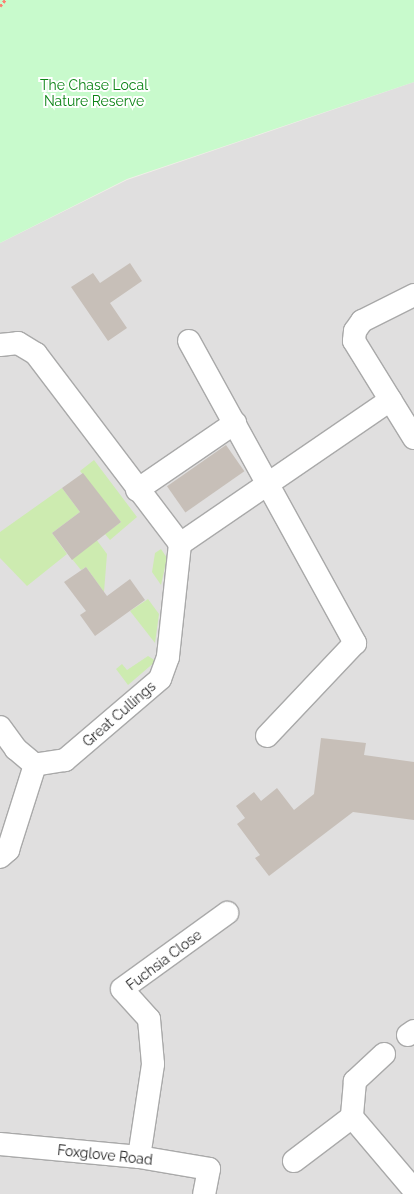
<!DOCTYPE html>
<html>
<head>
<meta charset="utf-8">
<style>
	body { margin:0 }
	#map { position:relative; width:414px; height:1194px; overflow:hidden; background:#f2efe9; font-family:Raleway,sans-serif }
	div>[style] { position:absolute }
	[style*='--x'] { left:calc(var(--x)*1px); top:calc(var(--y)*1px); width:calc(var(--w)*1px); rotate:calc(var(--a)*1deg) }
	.residential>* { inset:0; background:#e0dfdf }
	.grass>* { inset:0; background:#cdebb0 }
	.park>* { inset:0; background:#c8facc }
	.building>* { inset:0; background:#c7bfb8; transform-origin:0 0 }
	.path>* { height:3px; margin-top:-1.5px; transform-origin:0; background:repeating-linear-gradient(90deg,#fa8072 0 2.5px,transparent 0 5px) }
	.roads { filter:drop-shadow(1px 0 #a9a9a9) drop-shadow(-1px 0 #a9a9a9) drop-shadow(0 1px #a9a9a9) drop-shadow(0 -1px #a9a9a9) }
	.minor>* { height:22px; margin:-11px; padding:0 11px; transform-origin:11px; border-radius:11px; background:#fff }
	span { translate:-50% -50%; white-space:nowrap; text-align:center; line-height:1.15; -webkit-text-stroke:4px #fff; paint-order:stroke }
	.park-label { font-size:14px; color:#0c8416 }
	.street-label { font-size:14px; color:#222 }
</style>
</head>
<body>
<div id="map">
	<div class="residential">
		<div style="clip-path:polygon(414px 82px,414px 1194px,0 1194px,0 243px,127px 180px)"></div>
	</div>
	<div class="grass">
		<div style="clip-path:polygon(94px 460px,137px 517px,110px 540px,105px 534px,121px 522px,80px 471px)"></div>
		<div style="clip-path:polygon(62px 488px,80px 512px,52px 533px,67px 554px,27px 586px,0 558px,0 532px)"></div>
		<div style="clip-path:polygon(93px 535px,107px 554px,104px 592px,86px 567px,81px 570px,68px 554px)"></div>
		<div style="clip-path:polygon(161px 549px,167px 558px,161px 585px,152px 572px,155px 553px)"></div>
		<div style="clip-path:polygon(148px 599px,159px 614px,155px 643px,130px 611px)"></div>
		<div style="clip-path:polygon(148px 656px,156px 661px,128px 685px,116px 669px,122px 664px,127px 670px)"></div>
	</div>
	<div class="park">
		<div style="clip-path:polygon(0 0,414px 0,414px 82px,127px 179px,0 243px)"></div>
	</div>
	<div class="building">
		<div style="clip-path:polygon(130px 263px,142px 281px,110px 303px,127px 328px,108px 341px,71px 287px,93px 273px,100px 283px)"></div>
		<div style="left:226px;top:445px;width:32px;height:72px;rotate:55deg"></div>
		<div style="clip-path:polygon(83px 473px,121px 522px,72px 560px,52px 533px,80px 512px,62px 488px)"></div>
		<div style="clip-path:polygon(86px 567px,107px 596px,130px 579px,145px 600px,95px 636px,80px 615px,86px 611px,64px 582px)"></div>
		<div style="clip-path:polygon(321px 738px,366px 743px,364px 755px,414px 762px,414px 820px,353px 812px,269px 876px,255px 858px,260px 855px,237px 824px,245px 818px,236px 806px,254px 792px,261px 801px,277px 788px,294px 810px,314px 794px)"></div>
	</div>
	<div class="path">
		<div style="--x:0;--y:6;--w:8;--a:-50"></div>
	</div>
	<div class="roads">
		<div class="minor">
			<div style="--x:414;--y:295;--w:58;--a:153.4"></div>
			<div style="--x:362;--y:321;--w:12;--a:125"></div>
			<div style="--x:355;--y:331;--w:10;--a:96"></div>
			<div style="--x:354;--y:341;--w:114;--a:58.3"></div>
			<div style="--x:189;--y:341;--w:345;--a:61.2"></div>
			<div style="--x:355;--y:643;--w:128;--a:133.4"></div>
			<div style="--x:0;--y:345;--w:18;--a:-6"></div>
			<div style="--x:18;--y:343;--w:21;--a:31"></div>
			<div style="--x:36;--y:354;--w:238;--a:52.8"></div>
			<div style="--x:180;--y:544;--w:114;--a:96.1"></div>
			<div style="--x:168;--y:657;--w:23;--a:110"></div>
			<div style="--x:160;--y:679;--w:125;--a:139.5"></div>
			<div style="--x:65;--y:760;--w:30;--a:171"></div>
			<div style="--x:35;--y:765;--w:25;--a:-140"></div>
			<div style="--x:16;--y:749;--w:27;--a:-126"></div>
			<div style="--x:137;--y:490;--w:119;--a:-34.4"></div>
			<div style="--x:180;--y:544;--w:255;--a:-34.4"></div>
			<div style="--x:0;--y:857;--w:11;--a:-41"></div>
			<div style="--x:8;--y:850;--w:89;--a:-72.4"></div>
			<div style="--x:408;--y:1035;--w:7;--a:-34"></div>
			<div style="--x:384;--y:1054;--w:40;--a:137"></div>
			<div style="--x:355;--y:1081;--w:36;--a:95"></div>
			<div style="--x:352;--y:1117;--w:96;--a:49.7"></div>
			<div style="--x:0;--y:1144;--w:140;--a:5.3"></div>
			<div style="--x:139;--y:1157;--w:71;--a:9.7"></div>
			<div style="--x:209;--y:1169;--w:25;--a:101"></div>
			<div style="--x:139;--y:1157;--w:94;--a:-81.4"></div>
			<div style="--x:153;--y:1064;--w:45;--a:-95.1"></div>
			<div style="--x:149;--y:1019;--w:40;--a:-132"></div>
			<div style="--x:122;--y:989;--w:130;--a:-35.9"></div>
			<div style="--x:294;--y:1161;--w:73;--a:-37.2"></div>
		</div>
	</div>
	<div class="park-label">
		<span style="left:94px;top:93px">The Chase Local<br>Nature Reserve</span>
	</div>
	<div class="street-label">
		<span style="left:119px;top:714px;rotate:-41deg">Great Cullings</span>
		<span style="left:164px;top:960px;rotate:-37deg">Fuchsia Close</span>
		<span style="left:105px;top:1155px;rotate:6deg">Foxglove Road</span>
	</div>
</div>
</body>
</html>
